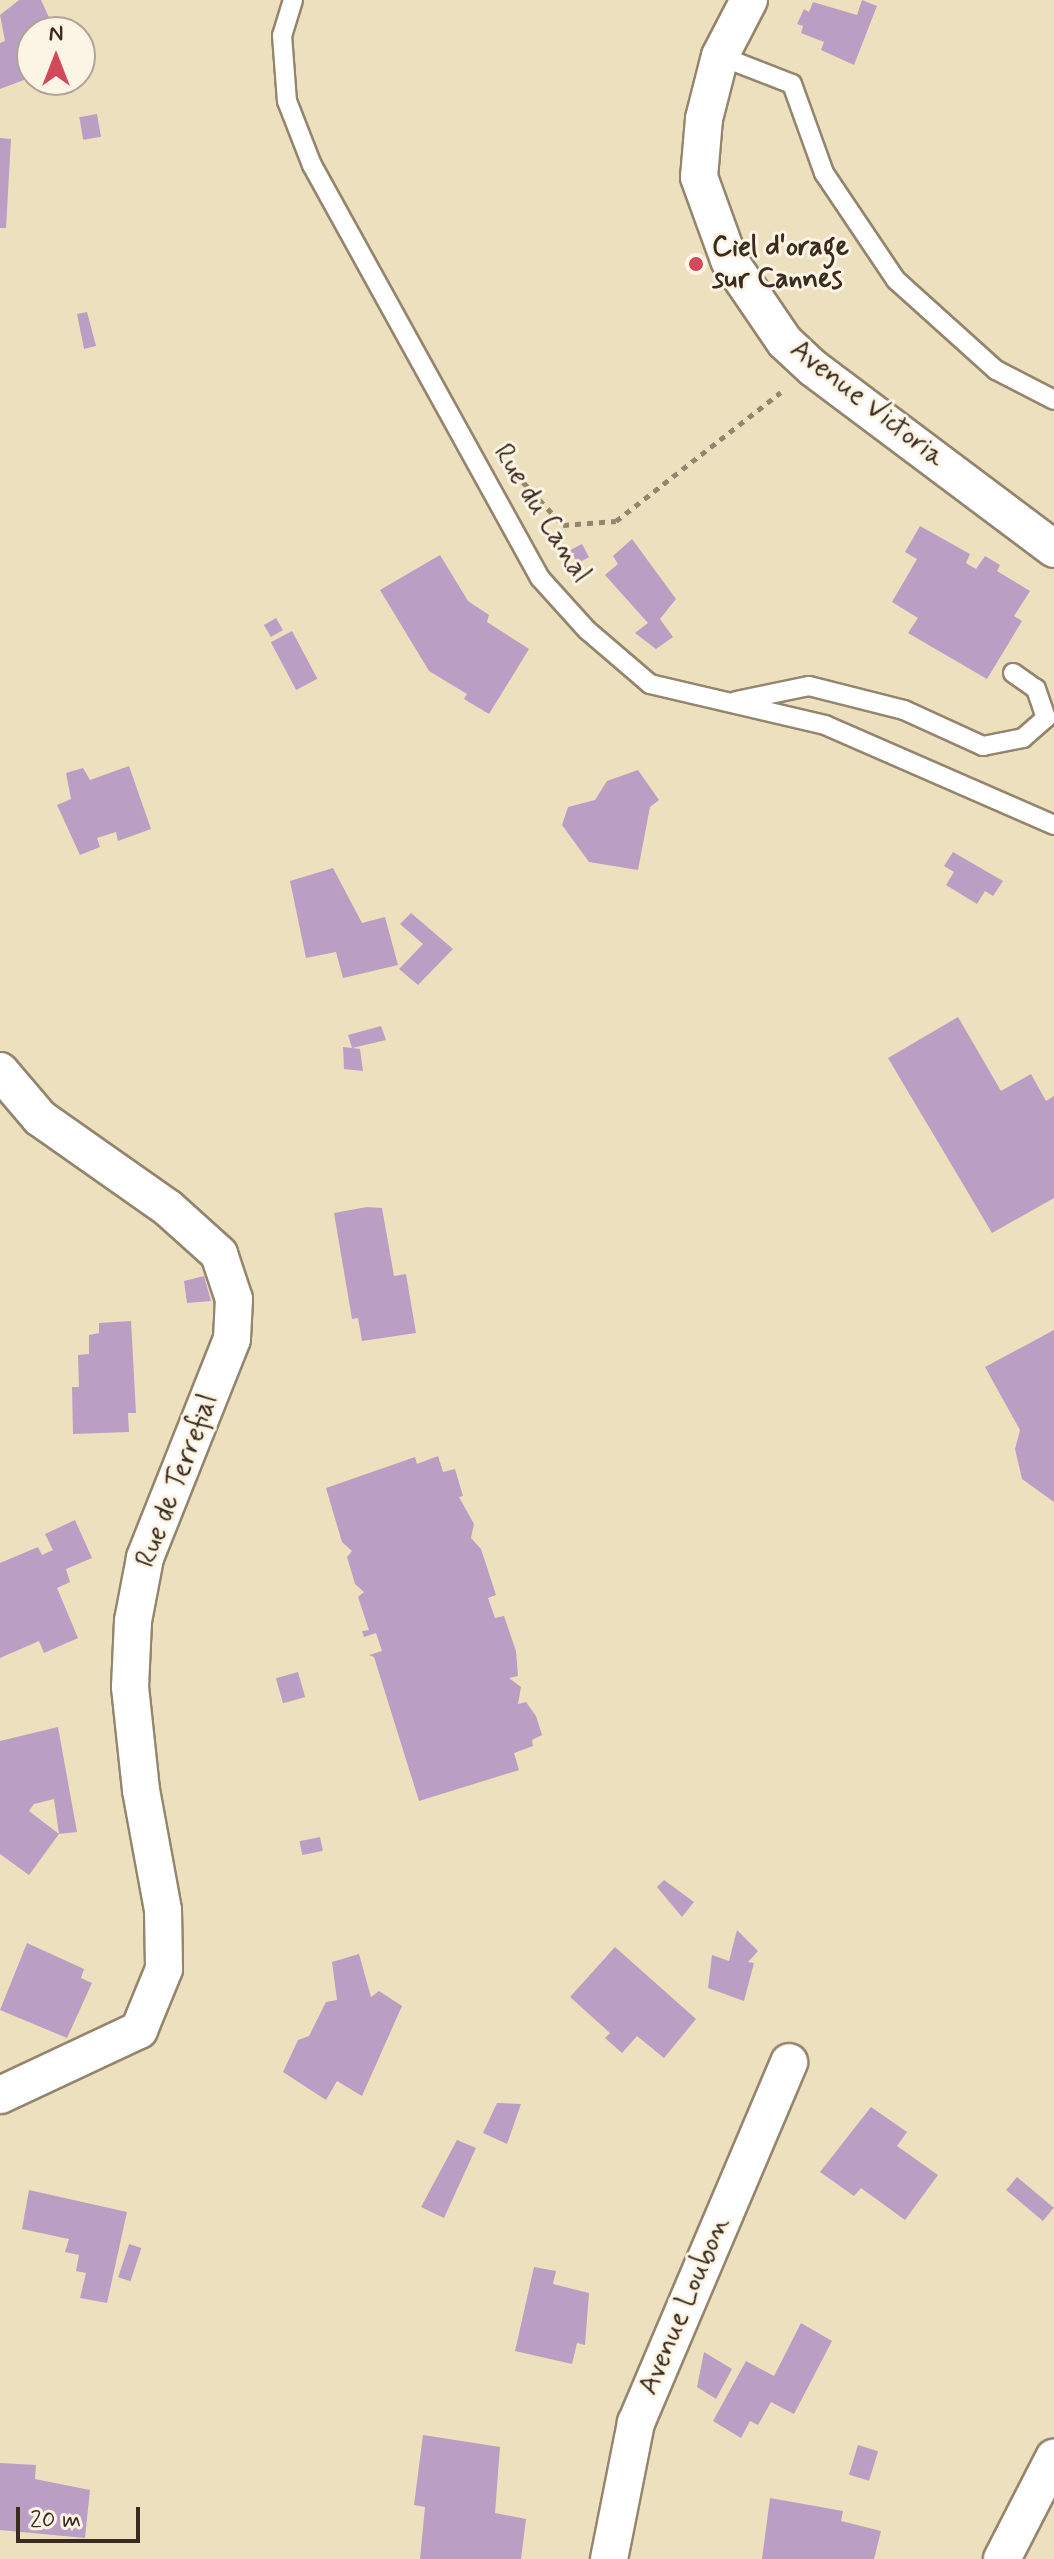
<!DOCTYPE html>
<html>
<head>
<meta charset="utf-8">
<style>
	body { margin:0 }
	#map { position:relative; width:1054px; height:2559px; overflow:hidden; background:#ede0bf; font-family:Mynerve,sans-serif }
	div>[style] { position:absolute }
	[style*='--x'] { left:calc(var(--x)*1px); top:calc(var(--y)*1px); width:calc(var(--w)*1px); rotate:calc(var(--a)*1deg) }
	.building>* { inset:0; background:#bb9ec3; transform-origin:0 0 }
	.path>* { height:5px; margin-top:-2.5px; transform-origin:0; background:repeating-linear-gradient(90deg,#94856e 0 6px,transparent 0 12px) }
	.roads { filter:drop-shadow(2px 0 #94856e) drop-shadow(-2px 0 #94856e) drop-shadow(0 2px #94856e) drop-shadow(0 -2px #94856e) }
	.service>* { height:18px; margin:-9px; padding:0 9px; transform-origin:9px; border-radius:9px; background:#fff }
	.minor>* { height:36px; margin:-18px; padding:0 18px; transform-origin:18px; border-radius:18px; background:#fff }
	.dots>* { width:22px; height:22px; translate:-50% -50%; box-sizing:border-box; border:4px solid #fcf5e5; border-radius:50% }
	span { translate:-50% -50%; white-space:nowrap; text-align:center; line-height:1.15; -webkit-text-stroke:6px #fcf5e5; paint-order:stroke }
	.poi-label { font-size:28px; color:#3b2a1e; font-weight:700 }
	.left { translate:0 -50%; text-align:left }
	.street-label { font-size:28px; color:#3b2a1e }
	.north { position:absolute; left:16px; top:16px; width:80px; height:80px; box-sizing:border-box; background:#fcf5e5; border:2px solid #afa495; border-radius:50%; rotate:0deg; font-size:22px; font-weight:700; line-height:32px; text-align:center; color:#3b2a1e }
	.north::after { content:''; display:block; margin:auto; width:28px; height:36px; background:#d1495b; clip-path:polygon(50% 0,100% 100%,50% 72%,0 100%) }
	.scale { position:absolute; left:16px; top:2507px; width:124px; height:36px; box-sizing:border-box; border:4px solid #3b2a1e; border-top:0; padding-left:10px; font-size:24px; line-height:28px; white-space:nowrap; color:#3b2a1e; -webkit-text-stroke:6px #fcf5e5; paint-order:stroke }
</style>
</head>
<body>
<div id="map">
	<div class="building">
		<div style="clip-path:polygon(41px 0,52px 24px,32px 32px,32px 77px,0 89px,0 43px,5px 41px,0 15px,19px 0)"></div>
		<div style="clip-path:polygon(862px 0,877px 6px,854px 65px,821px 50px,824px 42px,801px 33px,803px 26px,797px 24px,804px 9px,809px 12px,813px 2px,857px 15px)"></div>
		<div style="clip-path:polygon(84px 28px,91px 49px,80px 54px,80px 30px)"></div>
		<div style="left:97px;top:114px;width:23px;height:18px;rotate:80deg"></div>
		<div style="clip-path:polygon(0 138px,11px 139px,6px 228px,0 228px)"></div>
		<div style="clip-path:polygon(87px 312px,96px 346px,84px 349px,77px 314px)"></div>
		<div style="clip-path:polygon(920px 526px,970px 554px,966px 563px,976px 569px,985px 556px,1000px 565px,997px 571px,1030px 591px,1014px 616px,1022px 621px,987px 679px,908px 633px,918px 618px,892px 602px,917px 559px,905px 552px)"></div>
		<div style="clip-path:polygon(632px 539px,676px 599px,660px 619px,673px 637px,656px 649px,635px 633px,648px 623px,605px 575px,618px 564px,613px 556px)"></div>
		<div style="left:582px;top:544px;width:15px;height:13px;rotate:62deg"></div>
		<div style="clip-path:polygon(440px 555px,468px 601px,489px 615px,487px 622px,529px 649px,489px 714px,464px 699px,467px 694px,429px 671px,380px 590px)"></div>
		<div style="left:276px;top:618px;width:14px;height:14px;rotate:60deg"></div>
		<div style="left:292px;top:631px;width:54px;height:24px;rotate:62deg"></div>
		<div style="clip-path:polygon(129px 766px,151px 829px,118px 841px,116px 832px,97px 838px,100px 847px,80px 855px,57px 805px,71px 799px,66px 773px,83px 768px,90px 780px)"></div>
		<div style="clip-path:polygon(638px 770px,659px 800px,650px 807px,638px 870px,589px 862px,562px 825px,568px 807px,595px 800px,607px 781px)"></div>
		<div style="clip-path:polygon(953px 852px,1003px 881px,993px 896px,985px 891px,977px 904px,946px 885px,954px 872px,944px 866px)"></div>
		<div style="clip-path:polygon(333px 868px,362px 923px,385px 917px,398px 965px,343px 978px,336px 952px,306px 958px,290px 881px)"></div>
		<div style="clip-path:polygon(411px 913px,453px 949px,418px 985px,399px 969px,423px 944px,400px 924px)"></div>
		<div style="clip-path:polygon(958px 1017px,1001px 1091px,1031px 1074px,1046px 1101px,1054px 1096px,1054px 1198px,992px 1233px,888px 1058px)"></div>
		<div style="clip-path:polygon(381px 1026px,386px 1040px,352px 1048px,360px 1049px,363px 1071px,344px 1069px,343px 1047px,352px 1048px,348px 1035px)"></div>
		<div style="clip-path:polygon(367px 1207px,382px 1208px,394px 1276px,406px 1274px,416px 1333px,362px 1341px,358px 1318px,352px 1319px,334px 1213px)"></div>
		<div style="clip-path:polygon(204px 1276px,211px 1301px,187px 1303px,184px 1281px)"></div>
		<div style="clip-path:polygon(131px 1321px,136px 1413px,128px 1413px,129px 1432px,73px 1434px,72px 1387px,79px 1387px,78px 1355px,89px 1354px,89px 1335px,99px 1333px,99px 1323px)"></div>
		<div style="clip-path:polygon(1054px 1330px,1054px 1502px,1022px 1479px,1015px 1449px,1020px 1430px,985px 1367px)"></div>
		<div style="clip-path:polygon(438px 1456px,443px 1472px,455px 1469px,463px 1496px,459px 1497px,474px 1524px,471px 1538px,481px 1549px,496px 1595px,488px 1598px,495px 1618px,504px 1616px,516px 1651px,518px 1676px,509px 1678px,521px 1687px,518px 1704px,526px 1702px,536px 1716px,542px 1735px,532px 1740px,533px 1746px,514px 1753px,519px 1770px,419px 1801px,374px 1657px,369px 1655px,382px 1651px,376px 1633px,364px 1637px,362px 1631px,369px 1630px,358px 1597px,364px 1592px,355px 1584px,347px 1557px,352px 1551px,342px 1542px,326px 1488px,415px 1457px,417px 1464px)"></div>
		<div style="clip-path:polygon(75px 1520px,92px 1558px,66px 1569px,70px 1582px,57px 1588px,78px 1638px,44px 1653px,39px 1641px,0 1658px,0 1563px,38px 1547px,42px 1555px,53px 1550px,45px 1534px)"></div>
		<div style="left:298px;top:1672px;width:26px;height:23px;rotate:74deg"></div>
		<div style="clip-path:polygon(58px 1727px,77px 1832px,59px 1834px,54px 1799px,34px 1804px,29px 1811px,59px 1834px,29px 1875px,0 1854px,0 1741px)"></div>
		<div style="left:320px;top:1837px;width:14px;height:21px;rotate:78deg"></div>
		<div style="clip-path:polygon(664px 1880px,694px 1902px,682px 1917px,657px 1887px)"></div>
		<div style="clip-path:polygon(737px 1930px,758px 1951px,748px 1962px,754px 1963px,744px 2001px,708px 1988px,712px 1955px,729px 1961px)"></div>
		<div style="clip-path:polygon(27px 1943px,84px 1969px,81px 1978px,92px 1983px,67px 2038px,0 2010px)"></div>
		<div style="clip-path:polygon(615px 1947px,696px 2019px,664px 2058px,637px 2036px,622px 2053px,605px 2038px,610px 2033px,570px 1997px)"></div>
		<div style="clip-path:polygon(359px 1954px,371px 1997px,379px 1991px,402px 2006px,362px 2096px,337px 2081px,326px 2100px,283px 2072px,298px 2040px,309px 2036px,326px 2002px,337px 2000px,332px 1962px)"></div>
		<div style="clip-path:polygon(497px 2103px,521px 2104px,507px 2144px,483px 2133px)"></div>
		<div style="clip-path:polygon(871px 2107px,907px 2132px,897px 2146px,938px 2175px,905px 2220px,861px 2188px,854px 2196px,820px 2172px)"></div>
		<div style="clip-path:polygon(457px 2140px,476px 2148px,444px 2218px,421px 2207px)"></div>
		<div style="left:1017px;top:2177px;width:48px;height:17px;rotate:40deg"></div>
		<div style="clip-path:polygon(29px 2190px,127px 2212px,107px 2303px,80px 2298px,86px 2273px,76px 2271px,79px 2255px,65px 2252px,69px 2239px,22px 2229px)"></div>
		<div style="left:129px;top:2244px;width:13px;height:35px;rotate:18deg"></div>
		<div style="clip-path:polygon(534px 2267px,556px 2271px,553px 2284px,589px 2293px,585px 2345px,577px 2343px,572px 2364px,515px 2351px)"></div>
		<div style="clip-path:polygon(801px 2323px,832px 2341px,794px 2414px,771px 2402px,758px 2425px,750px 2421px,741px 2438px,713px 2421px,746px 2361px,774px 2376px)"></div>
		<div style="clip-path:polygon(704px 2352px,732px 2369px,716px 2399px,697px 2387px)"></div>
		<div style="clip-path:polygon(423px 2435px,500px 2447px,495px 2513px,526px 2519px,521px 2559px,420px 2559px,425px 2507px,414px 2505px)"></div>
		<div style="left:858px;top:2445px;width:21px;height:31px;rotate:17deg"></div>
		<div style="clip-path:polygon(0 2463px,36px 2465px,35px 2479px,90px 2490px,85px 2538px,0 2530px)"></div>
		<div style="clip-path:polygon(770px 2498px,843px 2511px,841px 2521px,881px 2531px,874px 2559px,762px 2559px)"></div>
	</div>
	<div class="path">
		<div style="--x:523;--y:482;--w:59;--a:47.1"></div>
		<div style="--x:563;--y:525;--w:53;--a:-4.3"></div>
		<div style="--x:616;--y:521;--w:209;--a:-38"></div>
	</div>
	<div class="roads">
		<div class="service">
			<div style="--x:293;--y:0;--w:37;--a:107"></div>
			<div style="--x:282;--y:35;--w:66;--a:85.7"></div>
			<div style="--x:287;--y:101;--w:69;--a:68.7"></div>
			<div style="--x:312;--y:165;--w:472;--a:61.1"></div>
			<div style="--x:540;--y:578;--w:70;--a:47.9"></div>
			<div style="--x:587;--y:630;--w:83;--a:40.6"></div>
			<div style="--x:650;--y:684;--w:180;--a:13.2"></div>
			<div style="--x:825;--y:725;--w:250;--a:23.6"></div>
			<div style="--x:720;--y:56;--w:77;--a:21.3"></div>
			<div style="--x:792;--y:84;--w:95;--a:70.2"></div>
			<div style="--x:824;--y:173;--w:129;--a:56.1"></div>
			<div style="--x:896;--y:280;--w:135;--a:42"></div>
			<div style="--x:996;--y:370;--w:65;--a:27.3"></div>
			<div style="--x:736;--y:701;--w:75;--a:-11.6"></div>
			<div style="--x:809;--y:686;--w:98;--a:14.2"></div>
			<div style="--x:904;--y:710;--w:87;--a:24.5"></div>
			<div style="--x:983;--y:746;--w:41;--a:-11.3"></div>
			<div style="--x:1023;--y:738;--w:30;--a:-41"></div>
			<div style="--x:1046;--y:718;--w:31;--a:-109"></div>
			<div style="--x:1036;--y:689;--w:28;--a:-145"></div>
		</div>
		<div class="minor">
			<div style="--x:749;--y:0;--w:63;--a:117.4"></div>
			<div style="--x:720;--y:56;--w:65;--a:104.3"></div>
			<div style="--x:704;--y:119;--w:58;--a:94.9"></div>
			<div style="--x:699;--y:177;--w:88;--a:70.1"></div>
			<div style="--x:729;--y:260;--w:99;--a:55.7"></div>
			<div style="--x:785;--y:342;--w:38;--a:43"></div>
			<div style="--x:813;--y:368;--w:301;--a:36.9"></div>
			<div style="--x:0;--y:1071;--w:62;--a:49.6"></div>
			<div style="--x:40;--y:1118;--w:156;--a:35.1"></div>
			<div style="--x:168;--y:1208;--w:69;--a:42"></div>
			<div style="--x:219;--y:1254;--w:47;--a:71.6"></div>
			<div style="--x:234;--y:1299;--w:40;--a:92.9"></div>
			<div style="--x:232;--y:1339;--w:236;--a:111.7"></div>
			<div style="--x:145;--y:1558;--w:64;--a:100.8"></div>
			<div style="--x:133;--y:1621;--w:66;--a:92.6"></div>
			<div style="--x:130;--y:1687;--w:104;--a:83.9"></div>
			<div style="--x:141;--y:1790;--w:122;--a:79.6"></div>
			<div style="--x:163;--y:1910;--w:59;--a:89"></div>
			<div style="--x:164;--y:1969;--w:66;--a:112.3"></div>
			<div style="--x:139;--y:2030;--w:153;--a:154.9"></div>
			<div style="--x:609;--y:2559;--w:139;--a:-78.8"></div>
			<div style="--x:636;--y:2423;--w:392;--a:-67"></div>
			<div style="--x:1002;--y:2559;--w:114;--a:-62.8"></div>
		</div>
	</div>
	<div class="dots">
		<div style="left:696px;top:264px;background:#d1495b"></div>
	</div>
	<div class="poi-label">
		<span class="left" style="left:712px;top:264px">Ciel d'orage<br>sur Cannes</span>
	</div>
	<div class="street-label">
		<span style="left:867px;top:404px;rotate:38deg">Avenue Victoria</span>
		<span style="left:541px;top:514px;rotate:58deg">Rue du Canal</span>
		<span style="left:178px;top:1481px;rotate:-69deg">Rue de Terrefial</span>
		<span style="left:685px;top:2306px;rotate:-67deg">Avenue Loubon</span>
	</div>
	<div class="north">N</div>
	<div class="scale">20 m</div>
</div>
</body>
</html>
